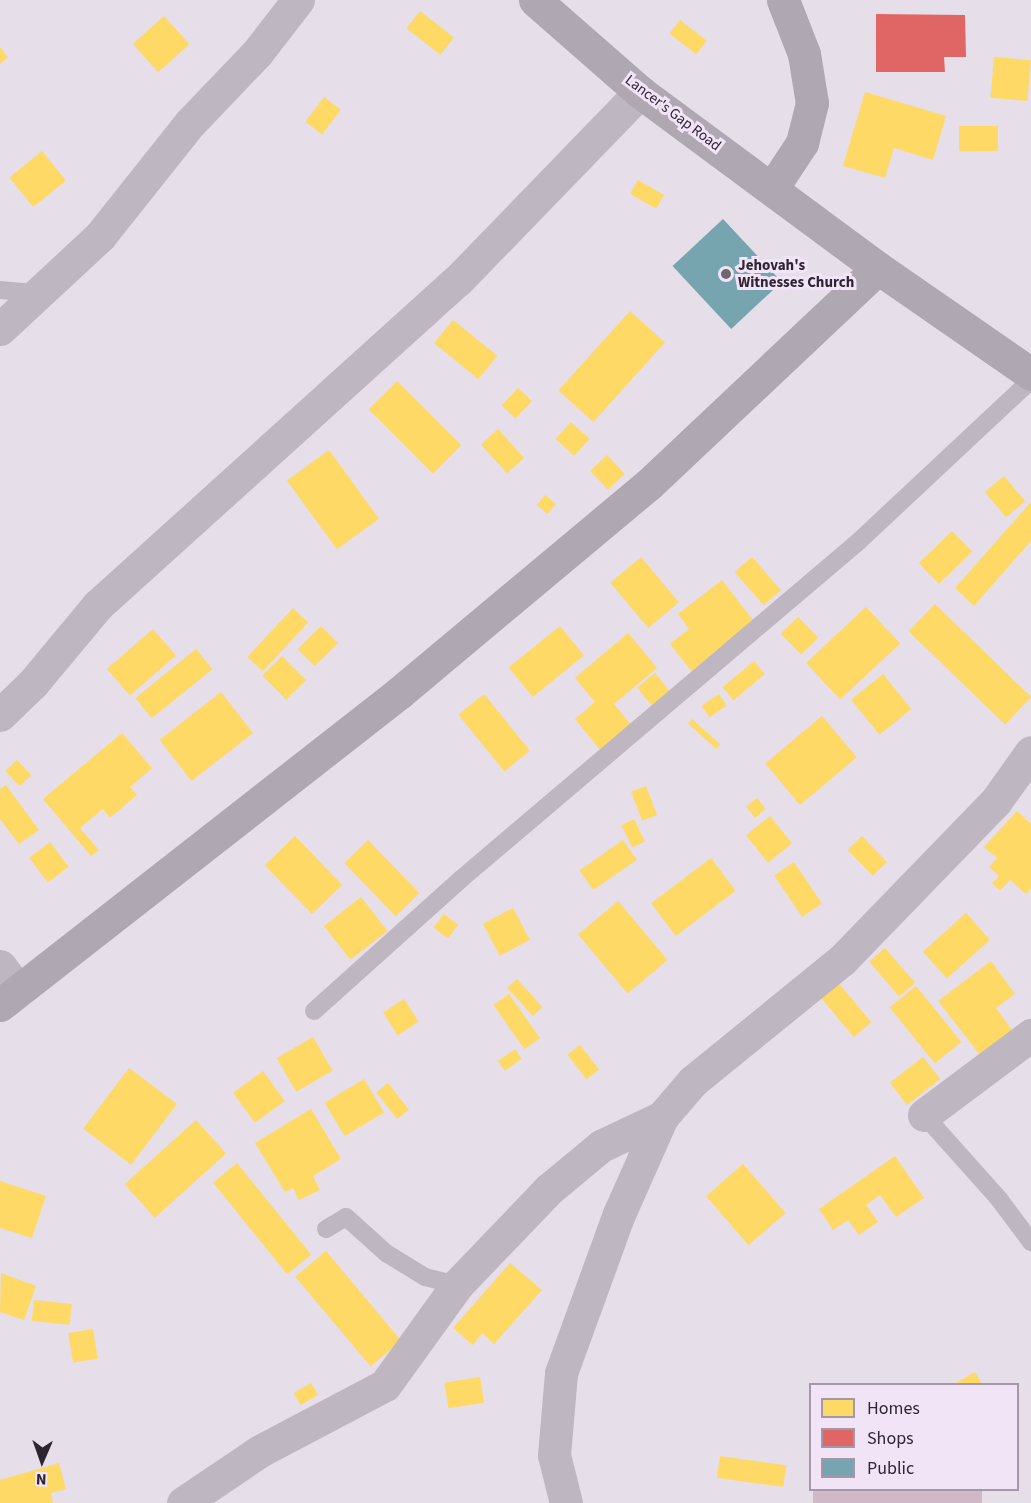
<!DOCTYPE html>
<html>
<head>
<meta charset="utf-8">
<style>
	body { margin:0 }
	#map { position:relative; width:1031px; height:1503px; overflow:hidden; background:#e6dee9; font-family:"Source Sans 3",sans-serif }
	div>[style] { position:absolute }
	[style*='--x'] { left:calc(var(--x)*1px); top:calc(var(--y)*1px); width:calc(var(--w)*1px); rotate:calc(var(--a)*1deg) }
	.green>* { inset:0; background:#cfb9c6; transform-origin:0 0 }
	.homes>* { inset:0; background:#ffd966; transform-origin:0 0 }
	.shops>* { inset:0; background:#e06666 }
	.public>* { inset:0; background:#76a5af; transform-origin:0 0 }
	.lane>* { height:18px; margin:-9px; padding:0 9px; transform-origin:9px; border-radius:9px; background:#beb7c2 }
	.street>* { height:33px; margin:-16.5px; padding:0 16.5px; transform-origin:16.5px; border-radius:16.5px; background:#beb7c2 }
	.secondary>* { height:33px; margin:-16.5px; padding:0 16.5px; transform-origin:16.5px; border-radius:16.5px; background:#afa8b3 }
	.dots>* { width:16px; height:16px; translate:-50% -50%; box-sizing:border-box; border:3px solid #f2e4f7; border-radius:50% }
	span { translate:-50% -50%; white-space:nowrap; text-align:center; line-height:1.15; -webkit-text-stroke:6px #f2e4f7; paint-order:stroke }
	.street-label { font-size:15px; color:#2d2632 }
	.poi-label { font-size:15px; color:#2d2632; font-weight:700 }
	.left { translate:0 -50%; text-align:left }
	.legend { position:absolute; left:809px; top:1383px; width:210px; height:108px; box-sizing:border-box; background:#f2e4f7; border:2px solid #a398a8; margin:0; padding:8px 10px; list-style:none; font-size:18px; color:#2d2632 }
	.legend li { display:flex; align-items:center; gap:12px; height:30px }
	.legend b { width:30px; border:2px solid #a398a8 }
	.north { position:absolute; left:12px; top:1431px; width:60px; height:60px; -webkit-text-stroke:4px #f2e4f7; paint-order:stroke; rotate:182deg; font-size:16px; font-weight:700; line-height:24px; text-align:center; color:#2d2632 }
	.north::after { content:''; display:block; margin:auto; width:21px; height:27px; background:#2d2632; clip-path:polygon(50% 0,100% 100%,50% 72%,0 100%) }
</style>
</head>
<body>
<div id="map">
	<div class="green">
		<div style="left:813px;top:1490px;width:169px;height:15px"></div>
	</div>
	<div class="homes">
		<div style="left:420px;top:11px;width:43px;height:22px;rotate:38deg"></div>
		<div style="left:164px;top:16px;width:38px;height:42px;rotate:48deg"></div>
		<div style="left:680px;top:20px;width:34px;height:17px;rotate:38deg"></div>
		<div style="clip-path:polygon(0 47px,8px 57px,0 64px)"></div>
		<div style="left:994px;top:57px;width:37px;height:41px;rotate:5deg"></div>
		<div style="clip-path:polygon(865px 92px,946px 116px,933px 160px,894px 148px,885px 178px,843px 166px)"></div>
		<div style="left:324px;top:97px;width:21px;height:31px;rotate:37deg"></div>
		<div style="left:998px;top:126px;width:25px;height:39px;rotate:90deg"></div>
		<div style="left:42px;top:151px;width:38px;height:42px;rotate:51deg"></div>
		<div style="left:638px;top:180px;width:30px;height:16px;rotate:30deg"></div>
		<div style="left:630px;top:311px;width:47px;height:107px;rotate:42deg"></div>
		<div style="left:453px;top:320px;width:57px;height:30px;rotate:39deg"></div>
		<div style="left:397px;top:381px;width:91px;height:40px;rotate:45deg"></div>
		<div style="left:518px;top:388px;width:19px;height:24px;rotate:43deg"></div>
		<div style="left:571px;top:422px;width:25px;height:23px;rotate:42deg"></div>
		<div style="left:498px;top:429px;width:39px;height:23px;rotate:48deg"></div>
		<div style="left:329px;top:450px;width:85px;height:52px;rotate:54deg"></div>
		<div style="left:607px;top:455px;width:26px;height:23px;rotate:47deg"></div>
		<div style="left:1004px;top:476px;width:33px;height:25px;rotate:50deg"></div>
		<div style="left:545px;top:495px;width:14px;height:13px;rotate:39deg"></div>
		<div style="clip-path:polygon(1031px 502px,1031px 541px,974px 606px,955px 588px)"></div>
		<div style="left:952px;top:531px;width:29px;height:46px;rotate:46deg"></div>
		<div style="left:641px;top:557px;width:59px;height:40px;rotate:50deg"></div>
		<div style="left:752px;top:557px;width:44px;height:23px;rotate:49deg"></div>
		<div style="clip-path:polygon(722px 580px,756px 624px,692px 672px,670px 644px,689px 629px,678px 614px)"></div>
		<div style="left:935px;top:604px;width:134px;height:38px;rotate:44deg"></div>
		<div style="left:866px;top:607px;width:50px;height:82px;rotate:47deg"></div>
		<div style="left:293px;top:608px;width:21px;height:67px;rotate:43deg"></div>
		<div style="left:798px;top:617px;width:29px;height:24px;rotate:46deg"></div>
		<div style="left:321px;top:626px;width:24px;height:33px;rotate:45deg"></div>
		<div style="left:560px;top:626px;width:38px;height:66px;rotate:51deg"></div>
		<div style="left:153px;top:629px;width:35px;height:61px;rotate:49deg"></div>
		<div style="clip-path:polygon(628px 633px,657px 668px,614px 704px,632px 726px,601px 751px,575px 719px,595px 702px,575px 678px)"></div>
		<div style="left:196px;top:649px;width:26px;height:78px;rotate:51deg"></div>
		<div style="left:282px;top:656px;width:34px;height:28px;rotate:45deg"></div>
		<div style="left:754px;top:661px;width:17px;height:41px;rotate:50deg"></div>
		<div style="left:655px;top:673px;width:27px;height:23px;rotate:51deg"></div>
		<div style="left:883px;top:674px;width:45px;height:41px;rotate:51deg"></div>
		<div style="left:221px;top:692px;width:52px;height:78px;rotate:52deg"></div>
		<div style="left:484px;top:694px;width:73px;height:33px;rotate:51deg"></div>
		<div style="left:719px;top:694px;width:14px;height:21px;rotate:56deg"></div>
		<div style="left:822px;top:716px;width:54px;height:74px;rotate:50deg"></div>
		<div style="left:692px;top:719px;width:38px;height:6px;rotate:42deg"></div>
		<div style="clip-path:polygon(122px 733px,152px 768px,130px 787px,137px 795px,110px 818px,103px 809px,80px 828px,99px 850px,91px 856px,43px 799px)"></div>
		<div style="left:17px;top:760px;width:21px;height:16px;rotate:47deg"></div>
		<div style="clip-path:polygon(6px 785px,39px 830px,19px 844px,0 819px,0 789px)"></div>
		<div style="left:646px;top:786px;width:31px;height:16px;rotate:69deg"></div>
		<div style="left:757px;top:798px;width:14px;height:14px;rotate:51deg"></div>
		<div style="clip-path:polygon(1017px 811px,1031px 824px,1031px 888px,1026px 894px,1010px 880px,1000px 891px,992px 883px,999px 876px,989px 867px,997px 858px,984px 847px)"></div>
		<div style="left:770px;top:816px;width:35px;height:31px;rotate:51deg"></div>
		<div style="left:634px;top:819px;width:25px;height:14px;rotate:64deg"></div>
		<div style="left:295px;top:836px;width:68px;height:42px;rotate:46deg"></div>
		<div style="left:862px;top:836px;width:36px;height:20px;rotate:46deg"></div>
		<div style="left:368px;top:840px;width:74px;height:33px;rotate:46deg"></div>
		<div style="left:623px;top:840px;width:24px;height:53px;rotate:55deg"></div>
		<div style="left:50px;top:842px;width:31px;height:26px;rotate:53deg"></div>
		<div style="left:711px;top:858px;width:41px;height:75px;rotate:53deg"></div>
		<div style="left:794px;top:862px;width:50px;height:24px;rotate:56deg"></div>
		<div style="left:361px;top:897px;width:43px;height:47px;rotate:52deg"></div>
		<div style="left:618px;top:901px;width:77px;height:52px;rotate:50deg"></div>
		<div style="left:513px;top:908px;width:36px;height:34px;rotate:62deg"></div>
		<div style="left:966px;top:913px;width:36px;height:58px;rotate:48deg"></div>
		<div style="left:444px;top:914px;width:18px;height:17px;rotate:38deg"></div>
		<div style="left:885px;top:948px;width:46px;height:21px;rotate:49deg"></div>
		<div style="clip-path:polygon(991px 961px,1015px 994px,996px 1008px,1012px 1030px,980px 1055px,938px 1001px)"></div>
		<div style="left:517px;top:979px;width:38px;height:13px;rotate:48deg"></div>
		<div style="left:836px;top:980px;width:55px;height:23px;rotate:50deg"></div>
		<div style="left:916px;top:986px;width:72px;height:34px;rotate:51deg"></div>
		<div style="left:509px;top:994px;width:54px;height:19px;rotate:55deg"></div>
		<div style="left:404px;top:999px;width:27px;height:25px;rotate:57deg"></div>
		<div style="left:313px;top:1037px;width:39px;height:42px;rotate:60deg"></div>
		<div style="left:580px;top:1045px;width:31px;height:16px;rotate:52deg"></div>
		<div style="left:515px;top:1049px;width:12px;height:21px;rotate:55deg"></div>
		<div style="left:923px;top:1057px;width:28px;height:42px;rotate:52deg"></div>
		<div style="left:129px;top:1068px;width:60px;height:76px;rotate:37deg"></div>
		<div style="left:263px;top:1071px;width:37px;height:37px;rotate:54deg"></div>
		<div style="left:364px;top:1079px;width:39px;height:46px;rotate:59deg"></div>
		<div style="left:388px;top:1083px;width:34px;height:15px;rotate:52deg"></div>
		<div style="clip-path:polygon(311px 1109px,341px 1159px,313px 1176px,320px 1190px,299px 1200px,293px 1188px,285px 1192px,255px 1143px)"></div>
		<div style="left:196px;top:1120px;width:45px;height:96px;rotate:48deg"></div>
		<div style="clip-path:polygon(895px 1156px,924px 1198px,896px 1217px,880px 1195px,866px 1205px,878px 1222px,859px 1235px,848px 1220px,833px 1230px,819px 1209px)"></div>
		<div style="left:237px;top:1163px;width:118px;height:31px;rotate:51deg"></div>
		<div style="left:743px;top:1164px;width:65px;height:49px;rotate:49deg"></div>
		<div style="clip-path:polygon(0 1181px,46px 1196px,32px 1238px,0 1228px)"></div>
		<div style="left:326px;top:1251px;width:117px;height:40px;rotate:50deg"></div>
		<div style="clip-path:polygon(510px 1263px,542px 1290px,494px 1344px,482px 1333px,473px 1345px,453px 1328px)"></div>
		<div style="clip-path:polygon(1px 1273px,36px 1286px,24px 1320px,0 1312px)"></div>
		<div style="left:34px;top:1300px;width:38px;height:21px;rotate:6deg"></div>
		<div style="left:93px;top:1329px;width:30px;height:25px;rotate:81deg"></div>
		<div style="clip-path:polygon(975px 1372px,982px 1384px,954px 1384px)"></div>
		<div style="left:480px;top:1377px;width:26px;height:36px;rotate:81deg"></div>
		<div style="left:311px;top:1383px;width:14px;height:20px;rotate:60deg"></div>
		<div style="left:720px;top:1456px;width:67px;height:22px;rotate:8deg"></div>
		<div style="clip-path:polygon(59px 1463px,66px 1489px,51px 1493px,53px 1503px,0 1503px,0 1480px)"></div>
	</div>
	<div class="shops">
		<div style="clip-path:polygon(876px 14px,965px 15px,966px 57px,944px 57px,945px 72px,876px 72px)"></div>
	</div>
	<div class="public">
		<div style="left:723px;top:219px;width:86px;height:69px;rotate:47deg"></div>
	</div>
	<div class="lane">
		<div style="--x:0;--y:290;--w:37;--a:5"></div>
		<div style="--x:314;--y:1011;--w:198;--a:-41.9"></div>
		<div style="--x:461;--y:879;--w:521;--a:-40.33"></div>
		<div style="--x:858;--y:542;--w:237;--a:-43.1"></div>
		<div style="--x:924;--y:1115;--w:113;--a:48.2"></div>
		<div style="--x:999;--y:1199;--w:54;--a:53.3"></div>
		<div style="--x:326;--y:1229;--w:23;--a:-31"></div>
		<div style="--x:346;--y:1217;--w:54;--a:42"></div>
		<div style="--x:386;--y:1253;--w:46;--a:31.6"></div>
		<div style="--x:425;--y:1277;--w:33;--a:14"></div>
	</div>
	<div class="street">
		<div style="--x:0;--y:329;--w:137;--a:-42.9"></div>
		<div style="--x:100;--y:236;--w:144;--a:-51.5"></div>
		<div style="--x:190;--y:123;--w:97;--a:-46.3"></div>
		<div style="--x:257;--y:53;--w:67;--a:-52.3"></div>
		<div style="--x:0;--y:715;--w:46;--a:-44.1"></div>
		<div style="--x:33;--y:683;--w:102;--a:-50.2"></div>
		<div style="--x:98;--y:605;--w:485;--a:-42.1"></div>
		<div style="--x:458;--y:280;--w:262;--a:-45.9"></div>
		<div style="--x:0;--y:966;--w:30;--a:53"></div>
		<div style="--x:924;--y:1115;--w:134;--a:-36.8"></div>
		<div style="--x:183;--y:1503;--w:93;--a:-34"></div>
		<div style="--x:260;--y:1451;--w:141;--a:-27.8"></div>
		<div style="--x:385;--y:1385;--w:123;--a:-54.2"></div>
		<div style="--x:457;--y:1285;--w:132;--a:-46.2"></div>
		<div style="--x:548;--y:1190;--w:69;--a:-39.7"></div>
		<div style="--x:601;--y:1146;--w:68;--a:-25.4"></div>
		<div style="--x:566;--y:1503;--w:49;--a:-104"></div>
		<div style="--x:554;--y:1455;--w:82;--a:-85.1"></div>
		<div style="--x:561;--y:1373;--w:169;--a:-70"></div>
		<div style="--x:619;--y:1214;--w:106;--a:-66.1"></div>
		<div style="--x:662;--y:1117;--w:48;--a:-49.3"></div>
		<div style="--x:693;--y:1081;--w:192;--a:-39.1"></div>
		<div style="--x:842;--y:960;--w:221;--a:-45.9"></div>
		<div style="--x:996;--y:801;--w:60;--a:-54.5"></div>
	</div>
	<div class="secondary">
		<div style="--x:535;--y:0;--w:140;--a:41.2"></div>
		<div style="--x:640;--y:92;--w:296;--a:36.5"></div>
		<div style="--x:878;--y:268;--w:186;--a:34.7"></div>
		<div style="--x:773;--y:187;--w:53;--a:-56.6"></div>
		<div style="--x:802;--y:143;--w:41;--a:-76"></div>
		<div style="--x:812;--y:103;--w:50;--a:-99.3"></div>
		<div style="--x:804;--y:54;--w:58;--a:-111.3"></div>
		<div style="--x:0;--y:1005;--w:507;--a:-38.02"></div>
		<div style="--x:399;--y:693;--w:324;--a:-39.9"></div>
		<div style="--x:648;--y:485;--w:316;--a:-43.3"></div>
	</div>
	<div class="dots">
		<div style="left:726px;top:274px;background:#6e6672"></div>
	</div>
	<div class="street-label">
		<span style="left:673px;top:113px;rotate:37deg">Lancer's Gap Road</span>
	</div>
	<div class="poi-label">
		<span class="left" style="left:738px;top:274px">Jehovah's<br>Witnesses Church</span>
	</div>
	<ul class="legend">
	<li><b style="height:16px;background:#ffd966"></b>Homes</li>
	<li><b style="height:16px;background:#e06666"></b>Shops</li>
	<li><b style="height:16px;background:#76a5af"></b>Public</li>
	</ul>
	<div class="north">N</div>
</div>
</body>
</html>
